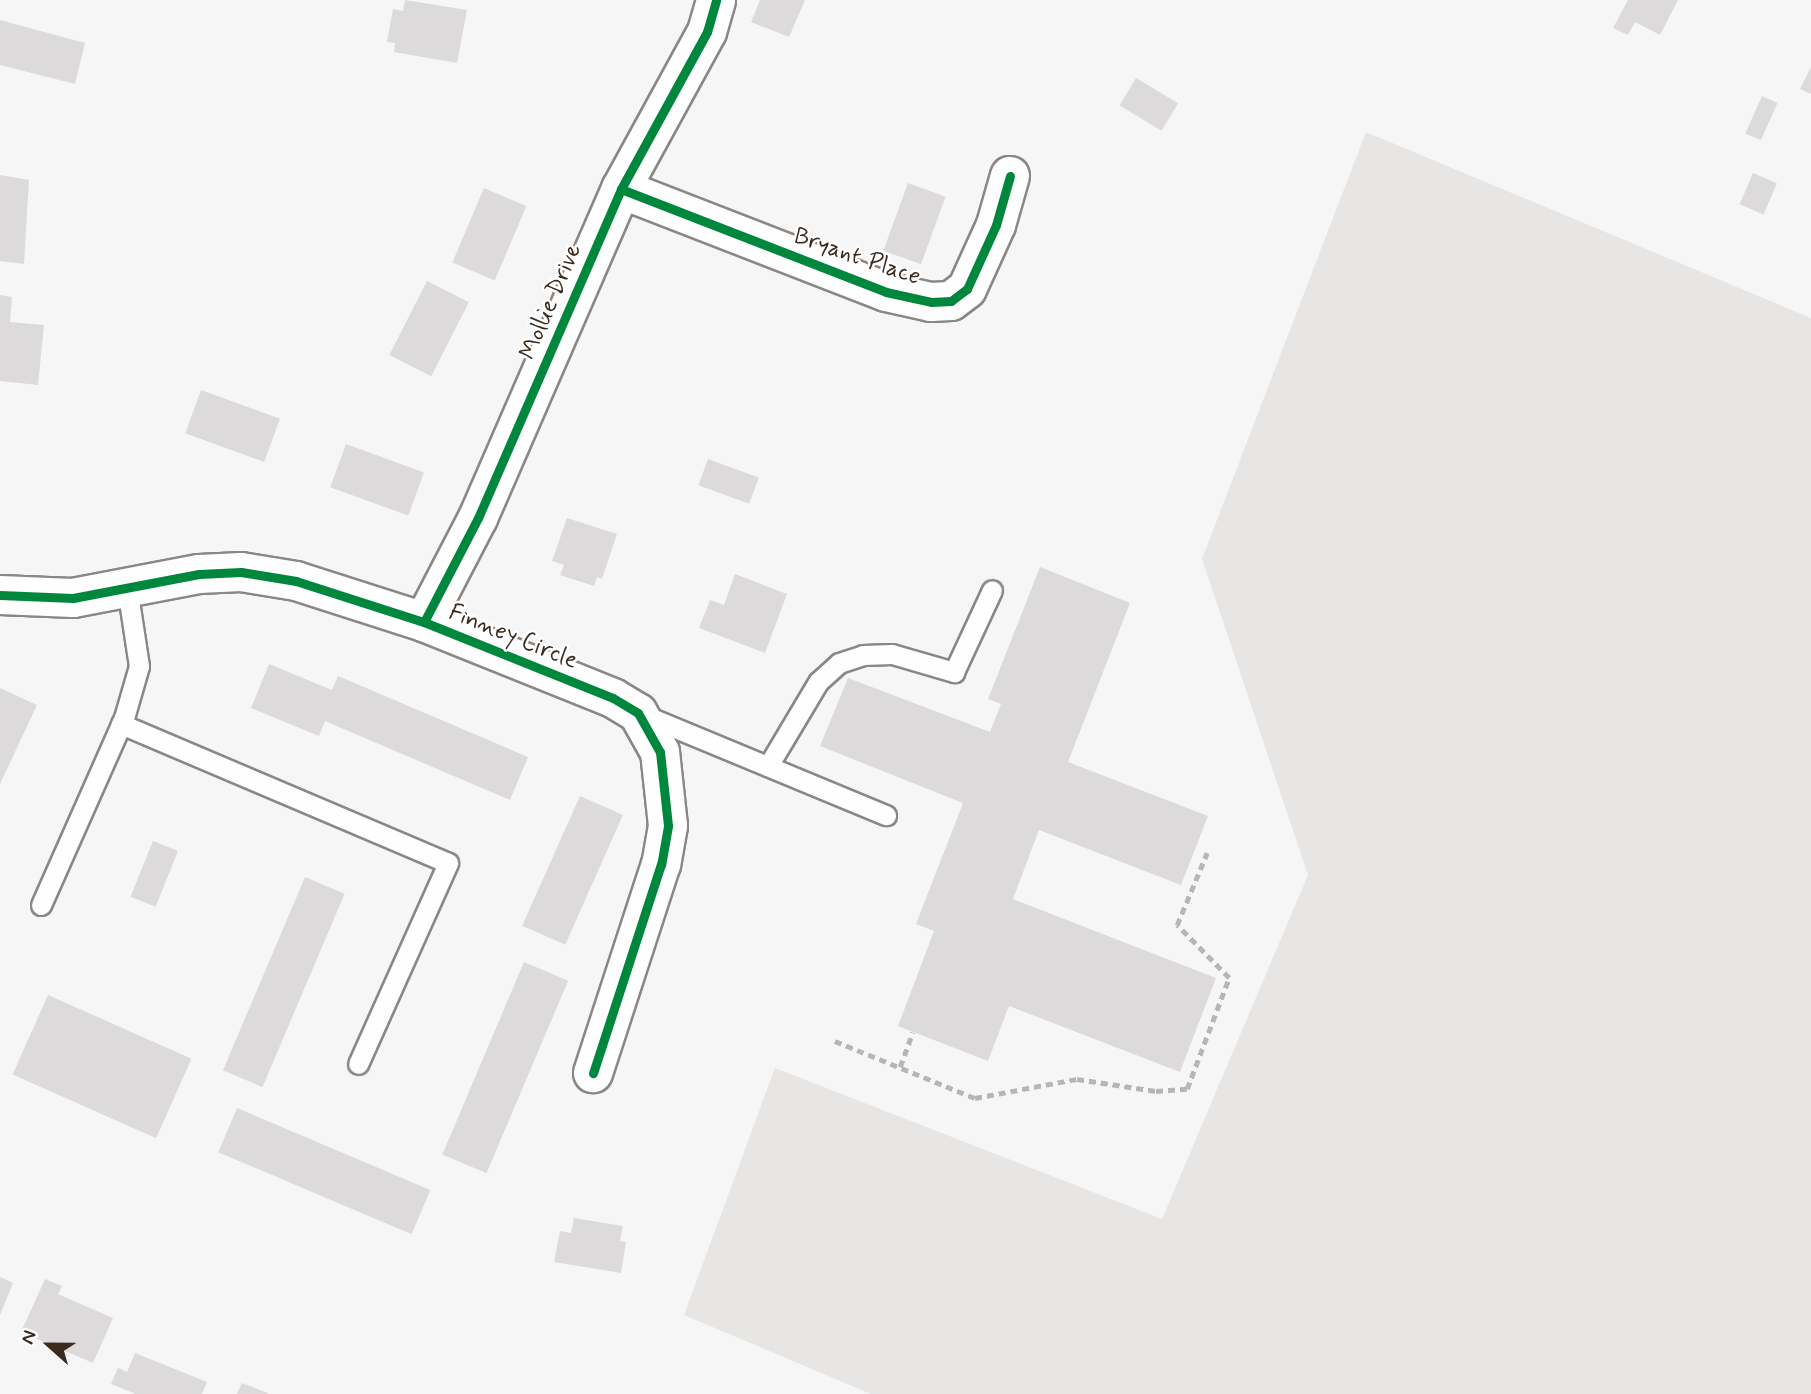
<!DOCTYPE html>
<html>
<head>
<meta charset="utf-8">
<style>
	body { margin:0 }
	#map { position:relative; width:1811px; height:1394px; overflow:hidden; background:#f7f6f6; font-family:Mynerve,sans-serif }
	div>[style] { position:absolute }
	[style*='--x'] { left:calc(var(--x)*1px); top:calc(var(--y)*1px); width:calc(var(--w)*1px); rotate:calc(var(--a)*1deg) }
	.green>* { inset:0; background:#e8e6e4 }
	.building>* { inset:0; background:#dcdada; transform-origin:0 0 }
	.path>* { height:4.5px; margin-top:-2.25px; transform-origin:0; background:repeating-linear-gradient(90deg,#b8b6b5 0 7px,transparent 0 12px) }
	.roads { filter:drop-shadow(2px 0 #8b8784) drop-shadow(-2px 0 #8b8784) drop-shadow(0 2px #8b8784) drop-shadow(0 -2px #8b8784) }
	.lane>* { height:19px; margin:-9.5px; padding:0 9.5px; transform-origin:9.5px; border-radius:9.5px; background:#fefefe }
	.street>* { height:38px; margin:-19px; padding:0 19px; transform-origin:19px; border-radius:19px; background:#fefefe }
	.cycleway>* { height:9px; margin:-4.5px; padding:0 4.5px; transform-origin:4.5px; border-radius:4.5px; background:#00873e }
	span { translate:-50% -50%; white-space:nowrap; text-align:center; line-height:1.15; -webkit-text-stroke:5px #fff; paint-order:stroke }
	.street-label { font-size:24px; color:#3b2a1e }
	.north { position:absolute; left:14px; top:1310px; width:70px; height:70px; -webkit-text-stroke:5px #fff; paint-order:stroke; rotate:291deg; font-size:19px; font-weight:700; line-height:28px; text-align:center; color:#3b2a1e }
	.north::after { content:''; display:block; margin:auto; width:24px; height:32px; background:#3b2a1e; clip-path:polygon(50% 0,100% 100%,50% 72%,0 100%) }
</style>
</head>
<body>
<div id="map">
	<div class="green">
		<div style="clip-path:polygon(1366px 132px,1811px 318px,1811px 1394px,871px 1394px,684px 1315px,775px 1068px,1162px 1219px,1308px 875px,1202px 559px)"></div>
	</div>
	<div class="building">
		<div style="clip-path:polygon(405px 0,467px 10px,457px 63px,394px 52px,395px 43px,387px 42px,393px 9px,403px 11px)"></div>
		<div style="clip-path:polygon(760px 0,805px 0,789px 37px,751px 22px)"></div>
		<div style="clip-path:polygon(1628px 0,1678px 0,1660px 35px,1635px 22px,1628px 35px,1613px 28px)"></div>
		<div style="clip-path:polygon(0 20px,85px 43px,75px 84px,0 65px)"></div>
		<div style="clip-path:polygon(1811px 67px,1811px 94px,1800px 89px)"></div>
		<div style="left:1136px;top:78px;width:49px;height:32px;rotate:31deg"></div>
		<div style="left:1762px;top:96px;width:17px;height:41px;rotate:24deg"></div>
		<div style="left:1753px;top:173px;width:26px;height:34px;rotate:23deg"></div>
		<div style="clip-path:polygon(0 175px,29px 180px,24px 264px,0 261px)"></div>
		<div style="left:908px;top:183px;width:40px;height:72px;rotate:20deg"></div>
		<div style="left:484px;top:188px;width:46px;height:81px;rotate:23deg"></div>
		<div style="left:427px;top:281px;width:47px;height:83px;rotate:27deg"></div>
		<div style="clip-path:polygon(0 295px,12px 297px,10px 322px,44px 325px,38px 385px,0 381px)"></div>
		<div style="left:201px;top:390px;width:84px;height:46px;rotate:20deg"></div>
		<div style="left:346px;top:444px;width:83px;height:46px;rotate:20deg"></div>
		<div style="left:708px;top:459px;width:54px;height:28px;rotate:20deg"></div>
		<div style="clip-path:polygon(567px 518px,617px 534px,602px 579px,597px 577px,594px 586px,560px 575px,564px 565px,552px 561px)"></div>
		<div style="clip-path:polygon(1040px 567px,1130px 603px,1068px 762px,1208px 816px,1181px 885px,1039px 830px,1013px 899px,1216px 978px,1180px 1072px,1009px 1006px,988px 1061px,898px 1026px,934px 931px,916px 924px,963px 803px,820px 746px,848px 678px,990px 732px,1001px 704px,988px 699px)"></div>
		<div style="clip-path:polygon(735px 574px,787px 594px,765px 653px,699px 628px,710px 600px,724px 605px)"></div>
		<div style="clip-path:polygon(269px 664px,332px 690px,338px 676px,528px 757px,510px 800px,325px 721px,319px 736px,251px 708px)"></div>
		<div style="clip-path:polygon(0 688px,37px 705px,0 784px)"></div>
		<div style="left:580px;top:796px;width:47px;height:142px;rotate:24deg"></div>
		<div style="left:153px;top:841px;width:27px;height:60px;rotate:22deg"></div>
		<div style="left:305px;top:877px;width:43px;height:210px;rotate:23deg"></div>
		<div style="left:524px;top:962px;width:48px;height:209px;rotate:23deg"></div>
		<div style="left:48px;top:995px;width:157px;height:87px;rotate:24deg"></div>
		<div style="left:237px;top:1108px;width:210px;height:48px;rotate:23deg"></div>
		<div style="clip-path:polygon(574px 1218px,623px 1226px,620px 1241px,626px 1242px,621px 1273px,554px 1262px,560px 1231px,571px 1233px)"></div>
		<div style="clip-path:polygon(0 1277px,13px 1283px,0 1315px)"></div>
		<div style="clip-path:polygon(45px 1279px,62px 1286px,58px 1294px,113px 1318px,93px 1363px,21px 1332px)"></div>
		<div style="clip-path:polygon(135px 1353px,207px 1382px,202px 1394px,136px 1394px,111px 1384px,118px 1368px,127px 1372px)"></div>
		<div style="clip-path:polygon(242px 1383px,270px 1394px,237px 1394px)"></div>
	</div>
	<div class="path">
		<div style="--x:835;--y:1041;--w:151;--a:22.2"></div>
		<div style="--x:975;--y:1098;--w:104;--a:-10.6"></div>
		<div style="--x:1077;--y:1079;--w:80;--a:8.6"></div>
		<div style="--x:1156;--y:1091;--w:31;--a:-4"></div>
		<div style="--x:1187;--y:1089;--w:119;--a:-69.3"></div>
		<div style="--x:1229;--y:978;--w:74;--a:-134.5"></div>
		<div style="--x:1177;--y:925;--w:78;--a:-67.4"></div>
		<div style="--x:900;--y:1067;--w:37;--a:-70"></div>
	</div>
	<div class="roads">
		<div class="lane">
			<div style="--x:644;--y:715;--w:262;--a:22.5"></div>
			<div style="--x:121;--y:724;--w:355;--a:23"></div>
			<div style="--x:448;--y:863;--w:220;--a:114.1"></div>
			<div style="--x:768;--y:766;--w:98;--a:-59.2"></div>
			<div style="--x:818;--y:682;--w:28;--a:-42"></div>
			<div style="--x:839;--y:663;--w:25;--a:-18"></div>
			<div style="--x:863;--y:655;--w:29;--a:-2"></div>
			<div style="--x:892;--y:654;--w:65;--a:16.2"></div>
			<div style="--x:954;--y:672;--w:90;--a:-65.1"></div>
			<div style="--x:41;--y:905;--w:205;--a:-66.1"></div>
			<div style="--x:124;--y:718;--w:54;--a:-73.9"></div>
			<div style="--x:139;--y:666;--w:79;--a:-98.7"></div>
		</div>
		<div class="street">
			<div style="--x:621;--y:189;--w:284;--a:21.2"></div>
			<div style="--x:886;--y:292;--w:46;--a:12.5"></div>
			<div style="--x:931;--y:302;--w:20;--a:-3"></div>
			<div style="--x:951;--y:301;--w:20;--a:-37"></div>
			<div style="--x:967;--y:289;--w:70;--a:-65.6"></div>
			<div style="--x:996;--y:225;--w:51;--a:-74.1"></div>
			<div style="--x:0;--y:595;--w:73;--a:2.4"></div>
			<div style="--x:73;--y:598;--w:128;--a:-10.8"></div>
			<div style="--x:199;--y:574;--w:42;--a:-2.7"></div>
			<div style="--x:241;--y:572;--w:56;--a:9.3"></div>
			<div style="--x:296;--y:581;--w:134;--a:17.8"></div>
			<div style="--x:424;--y:622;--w:204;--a:21.9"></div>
			<div style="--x:613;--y:698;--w:29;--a:31"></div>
			<div style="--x:638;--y:713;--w:45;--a:60.6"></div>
			<div style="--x:660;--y:752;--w:74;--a:83.8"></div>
			<div style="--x:668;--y:826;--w:39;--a:100"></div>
			<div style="--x:661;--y:864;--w:220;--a:108"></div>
			<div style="--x:424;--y:622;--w:117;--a:-62.6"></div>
			<div style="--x:478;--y:518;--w:359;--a:-66.5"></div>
			<div style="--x:621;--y:189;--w:179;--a:-61.3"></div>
			<div style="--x:707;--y:32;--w:33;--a:-74"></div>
		</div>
	</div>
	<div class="cycleway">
		<div style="--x:621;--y:189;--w:284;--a:21.2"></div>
		<div style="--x:886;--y:292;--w:46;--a:12.5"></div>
		<div style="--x:931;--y:302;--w:20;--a:-3"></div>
		<div style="--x:951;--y:301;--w:20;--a:-37"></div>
		<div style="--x:967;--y:289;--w:70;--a:-65.6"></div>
		<div style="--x:996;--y:225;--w:51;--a:-74.1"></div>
		<div style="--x:0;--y:595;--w:73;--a:2.4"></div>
		<div style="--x:73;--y:598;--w:128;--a:-10.8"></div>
		<div style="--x:199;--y:574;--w:42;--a:-2.7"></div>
		<div style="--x:241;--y:572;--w:56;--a:9.3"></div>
		<div style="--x:296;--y:581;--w:134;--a:17.8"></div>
		<div style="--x:424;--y:622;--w:204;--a:21.9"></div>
		<div style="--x:613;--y:698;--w:29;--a:31"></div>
		<div style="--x:638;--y:713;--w:45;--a:60.6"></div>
		<div style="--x:660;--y:752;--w:74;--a:83.8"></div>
		<div style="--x:668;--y:826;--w:39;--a:100"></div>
		<div style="--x:661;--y:864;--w:220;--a:108"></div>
		<div style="--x:424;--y:622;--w:117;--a:-62.6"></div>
		<div style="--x:478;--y:518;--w:359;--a:-66.5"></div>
		<div style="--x:621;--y:189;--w:179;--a:-61.3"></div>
		<div style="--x:707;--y:32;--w:33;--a:-74"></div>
	</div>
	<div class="street-label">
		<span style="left:857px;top:257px;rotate:19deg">Bryant Place</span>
		<span style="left:551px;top:302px;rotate:-67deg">Mollie Drive</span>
		<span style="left:513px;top:637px;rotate:22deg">Finney Circle</span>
	</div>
	<div class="north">N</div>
</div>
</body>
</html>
